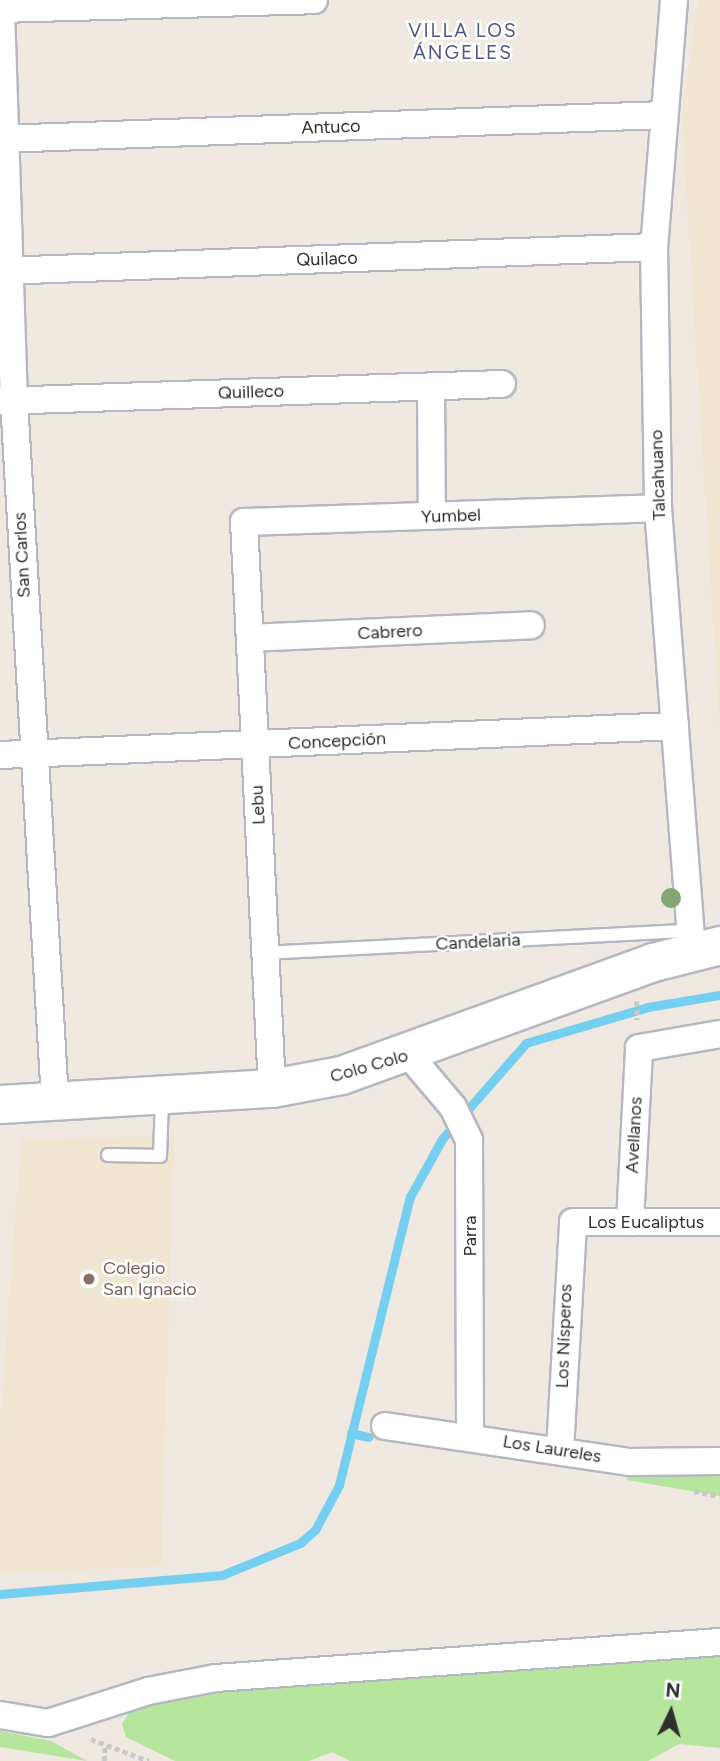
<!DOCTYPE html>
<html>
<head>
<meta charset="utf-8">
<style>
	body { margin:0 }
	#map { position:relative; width:720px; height:1761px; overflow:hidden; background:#efe9e1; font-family:Figtree,sans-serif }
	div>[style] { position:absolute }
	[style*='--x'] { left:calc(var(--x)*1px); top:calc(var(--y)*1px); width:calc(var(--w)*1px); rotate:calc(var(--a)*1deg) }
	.education>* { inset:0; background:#f0e6d1 }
	.green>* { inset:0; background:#b6e59e }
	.stream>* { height:9px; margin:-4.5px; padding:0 4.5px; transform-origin:4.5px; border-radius:4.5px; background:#75cff0 }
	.path>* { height:4.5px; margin-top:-2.25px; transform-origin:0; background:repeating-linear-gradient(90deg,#c9c9c9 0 5px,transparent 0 8.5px) }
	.roads { filter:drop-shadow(2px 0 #b4b7c1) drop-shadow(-2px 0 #b4b7c1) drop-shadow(0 2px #b4b7c1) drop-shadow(0 -2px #b4b7c1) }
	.lane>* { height:12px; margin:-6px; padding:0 6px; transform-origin:6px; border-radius:6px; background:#fff }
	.street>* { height:26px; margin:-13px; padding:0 13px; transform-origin:13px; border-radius:13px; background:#fff }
	.secondary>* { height:37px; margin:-18.5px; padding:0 18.5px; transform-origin:18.5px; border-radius:18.5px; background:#fff }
	.trees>* { width:20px; height:20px; margin:-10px; border-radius:50%; background:#84a574 }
	.dots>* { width:19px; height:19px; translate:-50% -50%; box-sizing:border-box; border:4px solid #fff; border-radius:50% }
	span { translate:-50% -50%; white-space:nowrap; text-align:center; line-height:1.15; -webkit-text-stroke:5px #fff; paint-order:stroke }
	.street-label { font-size:18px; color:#2e2e2e }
	.education-label { font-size:18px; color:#785e54 }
	.left { translate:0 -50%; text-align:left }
	.neighbourhood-label { font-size:19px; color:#4d5680; letter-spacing:2px }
	.north { position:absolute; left:636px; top:1677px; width:70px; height:70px; -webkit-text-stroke:5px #fff; paint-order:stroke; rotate:5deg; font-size:19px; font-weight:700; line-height:28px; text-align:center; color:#2e2e2e }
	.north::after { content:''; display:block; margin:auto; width:24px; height:32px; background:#2e2e2e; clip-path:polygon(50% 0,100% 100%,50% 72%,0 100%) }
</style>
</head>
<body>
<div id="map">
	<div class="education">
		<div style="clip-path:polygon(698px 0,720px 0,720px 733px,682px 118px)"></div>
		<div style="clip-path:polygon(174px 1136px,161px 1566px,0 1573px,0 1427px,21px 1140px)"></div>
	</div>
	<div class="green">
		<div style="clip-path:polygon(720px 1461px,720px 1496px,627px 1480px,630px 1462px)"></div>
		<div style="clip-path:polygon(720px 1657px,720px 1748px,679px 1744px,648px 1761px,350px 1761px,332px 1752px,309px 1761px,175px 1761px,126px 1737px,122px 1724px,132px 1708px,224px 1688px)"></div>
		<div style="clip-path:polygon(0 1731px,51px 1741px,87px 1761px,0 1747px)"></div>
	</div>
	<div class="stream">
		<div style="--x:351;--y:1433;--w:18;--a:13"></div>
		<div style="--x:0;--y:1594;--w:223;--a:-4.9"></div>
		<div style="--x:222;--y:1575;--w:84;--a:-22.3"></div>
		<div style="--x:300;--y:1543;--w:20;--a:-41"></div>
		<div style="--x:315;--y:1530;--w:51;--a:-61.9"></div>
		<div style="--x:339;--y:1485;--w:297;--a:-76.2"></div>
		<div style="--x:410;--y:1197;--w:66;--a:-61.1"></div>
		<div style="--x:442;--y:1139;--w:128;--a:-48.8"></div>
		<div style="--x:526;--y:1043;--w:127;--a:-16.4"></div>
		<div style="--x:648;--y:1007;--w:73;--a:-9.5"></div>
	</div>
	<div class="path">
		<div style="--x:637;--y:1001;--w:19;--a:90"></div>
		<div style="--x:694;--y:1491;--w:26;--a:11"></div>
		<div style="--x:91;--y:1739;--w:62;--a:20.8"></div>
		<div style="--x:104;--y:1761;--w:17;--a:-87"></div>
	</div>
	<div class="roads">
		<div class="lane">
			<div style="--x:265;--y:953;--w:427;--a:-3"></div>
			<div style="--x:108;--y:1155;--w:52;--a:1.1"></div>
			<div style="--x:160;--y:1156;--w:58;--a:-88"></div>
		</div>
		<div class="street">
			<div style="--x:674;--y:0;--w:248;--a:94.6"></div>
			<div style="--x:654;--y:247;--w:261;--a:89.1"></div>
			<div style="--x:658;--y:508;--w:444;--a:85.6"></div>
			<div style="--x:0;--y:9;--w:314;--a:-1.6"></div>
			<div style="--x:1;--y:10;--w:390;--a:88.1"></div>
			<div style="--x:14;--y:400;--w:702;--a:86.65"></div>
			<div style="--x:0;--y:139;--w:663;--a:-2.07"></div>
			<div style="--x:0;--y:271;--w:654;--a:-2.1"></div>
			<div style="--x:431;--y:386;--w:130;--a:89.6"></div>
			<div style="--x:0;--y:401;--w:502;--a:-1.94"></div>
			<div style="--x:250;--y:638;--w:281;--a:-2.6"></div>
			<div style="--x:0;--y:755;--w:676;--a:-2.46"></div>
			<div style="--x:409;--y:1055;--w:68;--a:49.8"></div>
			<div style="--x:453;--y:1107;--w:37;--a:64"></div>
			<div style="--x:469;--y:1140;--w:297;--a:89.8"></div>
			<div style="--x:272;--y:1088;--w:567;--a:-92.83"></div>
			<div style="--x:244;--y:522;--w:414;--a:-1.9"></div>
			<div style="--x:630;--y:1222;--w:174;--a:-87"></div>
			<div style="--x:639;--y:1048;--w:82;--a:-9.8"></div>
			<div style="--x:385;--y:1426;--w:248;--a:8.4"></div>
			<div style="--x:630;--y:1462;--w:90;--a:-0.6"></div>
			<div style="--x:560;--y:1450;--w:228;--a:-86.7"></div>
			<div style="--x:573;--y:1222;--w:147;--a:0"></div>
			<div style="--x:0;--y:1715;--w:49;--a:9.5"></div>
			<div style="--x:48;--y:1723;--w:105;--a:-17.7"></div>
			<div style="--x:148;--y:1691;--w:69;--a:-10.8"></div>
			<div style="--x:216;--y:1678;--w:505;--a:-4.09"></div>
		</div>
		<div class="secondary">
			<div style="--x:0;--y:1104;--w:272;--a:-3.4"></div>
			<div style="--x:272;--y:1088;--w:70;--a:-10.7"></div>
			<div style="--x:341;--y:1075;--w:332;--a:-19.9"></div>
			<div style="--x:653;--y:962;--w:69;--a:-14.2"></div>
		</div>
	</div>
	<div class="trees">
		<div style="left:671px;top:898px"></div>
	</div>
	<div class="dots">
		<div style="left:89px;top:1279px;background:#8d6e63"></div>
	</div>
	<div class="street-label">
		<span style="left:331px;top:127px;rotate:-2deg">Antuco</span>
		<span style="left:327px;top:259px;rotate:-2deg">Quilaco</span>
		<span style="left:251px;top:392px;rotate:-2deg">Quilleco</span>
		<span style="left:658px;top:475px;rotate:-92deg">Talcahuano</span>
		<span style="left:451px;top:516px;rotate:-2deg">Yumbel</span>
		<span style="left:22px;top:555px;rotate:-93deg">San Carlos</span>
		<span style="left:390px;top:632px;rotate:-3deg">Cabrero</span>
		<span style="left:337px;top:741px;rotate:-3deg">Concepción</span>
		<span style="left:258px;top:805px;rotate:-93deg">Lebu</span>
		<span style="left:478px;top:942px;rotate:-3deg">Candelaria</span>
		<span style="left:369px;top:1066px;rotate:-16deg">Colo Colo</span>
		<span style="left:634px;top:1135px;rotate:-87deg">Avellanos</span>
		<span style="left:646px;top:1222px">Los Eucaliptus</span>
		<span style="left:470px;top:1236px;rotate:-90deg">Parra</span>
		<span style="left:564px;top:1336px;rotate:-88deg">Los Nísperos</span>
		<span style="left:552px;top:1449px;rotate:9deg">Los Laureles</span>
	</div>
	<div class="education-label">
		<span class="left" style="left:103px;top:1279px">Colegio<br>San Ignacio</span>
	</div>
	<div class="neighbourhood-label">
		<span style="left:463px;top:42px">VILLA LOS<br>ÁNGELES</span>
	</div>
	<div class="north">N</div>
</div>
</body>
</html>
